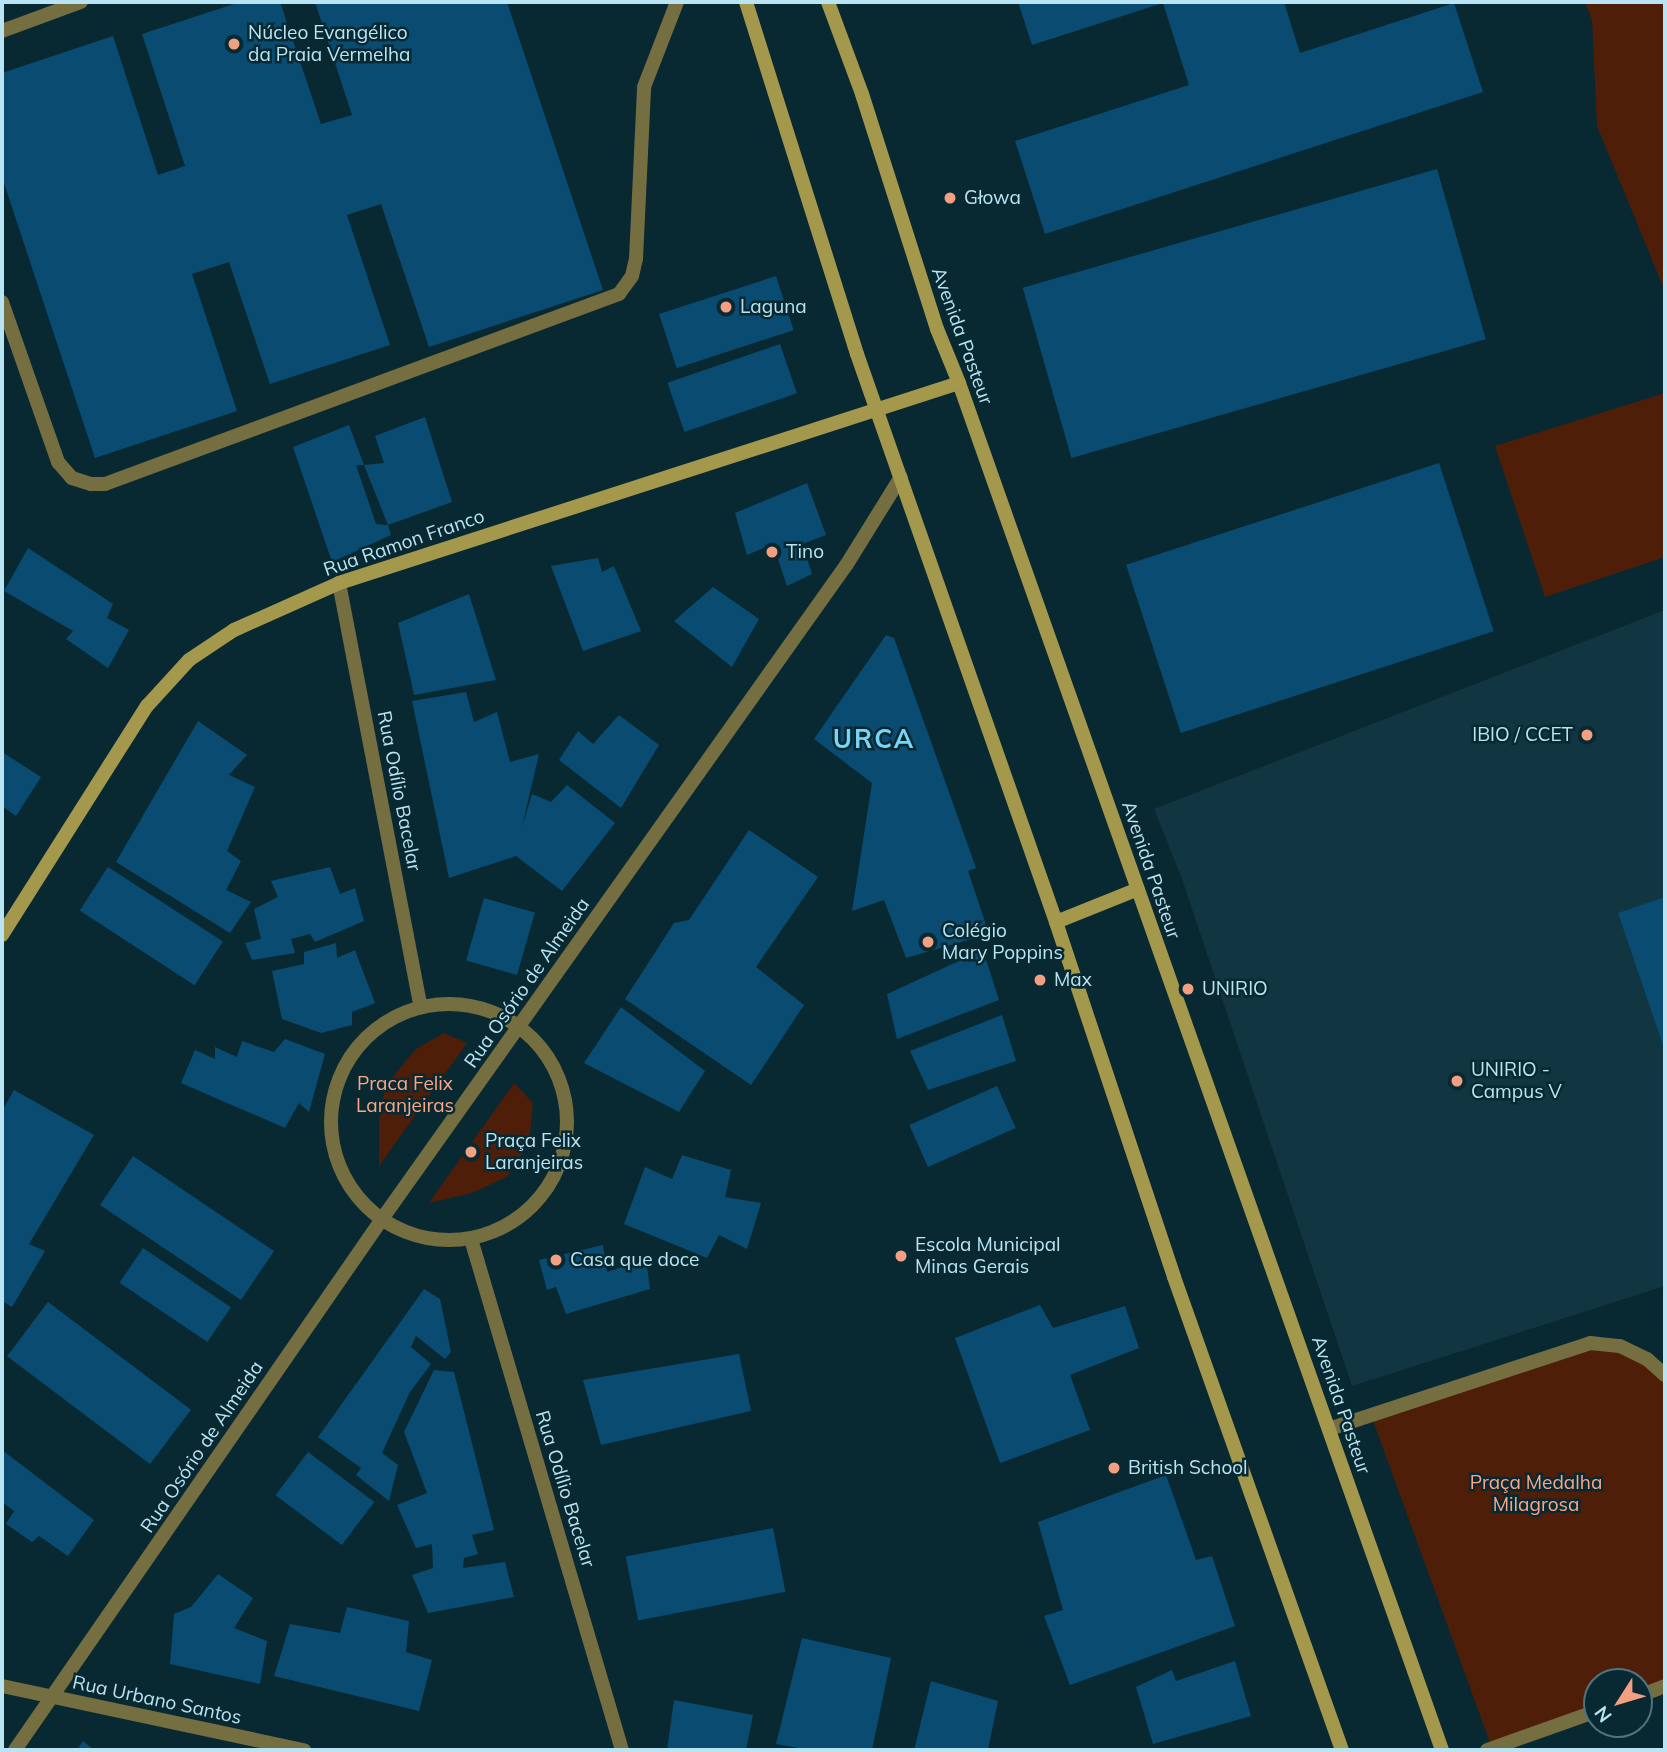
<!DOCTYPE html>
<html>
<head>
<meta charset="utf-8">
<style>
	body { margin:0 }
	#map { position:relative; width:1667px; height:1752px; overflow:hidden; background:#092932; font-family:Mulish,sans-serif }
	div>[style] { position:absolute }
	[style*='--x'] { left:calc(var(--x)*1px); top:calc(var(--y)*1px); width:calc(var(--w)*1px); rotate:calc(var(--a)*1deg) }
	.built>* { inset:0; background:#123641 }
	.green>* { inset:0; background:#4f1e09 }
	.building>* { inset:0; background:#094b71; transform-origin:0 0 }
	.lane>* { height:14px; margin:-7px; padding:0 7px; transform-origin:7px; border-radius:7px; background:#756e40 }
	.street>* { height:14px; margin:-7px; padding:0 7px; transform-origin:7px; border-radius:7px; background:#756e40 }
	.street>.ring { margin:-7px; padding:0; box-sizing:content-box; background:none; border:14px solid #756e40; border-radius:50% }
	.secondary>* { height:14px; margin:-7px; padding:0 7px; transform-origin:7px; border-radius:7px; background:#a3984b }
	.dots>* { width:19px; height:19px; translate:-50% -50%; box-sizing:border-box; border:4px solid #092932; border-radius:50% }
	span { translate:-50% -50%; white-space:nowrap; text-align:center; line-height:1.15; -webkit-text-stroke:5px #092932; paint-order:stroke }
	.poi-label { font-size:19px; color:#b8e4f3 }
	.left { translate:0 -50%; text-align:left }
	.right { translate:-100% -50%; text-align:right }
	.street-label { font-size:19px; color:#b8e4f3 }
	.park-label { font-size:19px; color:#f9a789 }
	.district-label { font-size:26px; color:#77d6f5; font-weight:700; letter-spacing:2px }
	.frame { position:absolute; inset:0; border:4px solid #b8e4f3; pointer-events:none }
	.north { position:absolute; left:1583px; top:1668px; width:70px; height:70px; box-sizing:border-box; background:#092932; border:2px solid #4f747f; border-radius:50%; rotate:233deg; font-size:19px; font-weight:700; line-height:28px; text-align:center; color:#b8e4f3 }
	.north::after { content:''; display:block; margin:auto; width:24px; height:32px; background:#f2a081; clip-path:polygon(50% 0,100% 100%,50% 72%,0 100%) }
</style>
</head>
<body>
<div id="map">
	<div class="built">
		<div style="clip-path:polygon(1665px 610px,1665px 1286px,1352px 1386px,1181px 876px,1154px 809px)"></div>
	</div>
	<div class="green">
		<div style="clip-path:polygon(1585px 2px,1665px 2px,1665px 291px,1597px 126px,1592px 20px)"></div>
		<div style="clip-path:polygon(1665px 393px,1665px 557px,1545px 597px,1495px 446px)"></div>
		<div style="clip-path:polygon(444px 1033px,467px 1043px,379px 1166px,379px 1119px,386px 1085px,416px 1049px)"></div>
		<div style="clip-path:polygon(514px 1083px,533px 1103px,529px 1144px,507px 1177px,472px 1193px,429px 1203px)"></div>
		<div style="clip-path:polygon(1620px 1346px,1665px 1375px,1665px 1681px,1639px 1691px,1639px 1682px,1597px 1682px,1597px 1707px,1492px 1748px,1371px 1415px,1568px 1348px)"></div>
	</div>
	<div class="building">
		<div style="clip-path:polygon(240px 2px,280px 2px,321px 124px,352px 115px,315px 2px,507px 2px,603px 290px,429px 347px,381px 204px,347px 215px,390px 345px,270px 384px,229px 262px,192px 274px,237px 411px,95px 458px,2px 177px,2px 73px,113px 36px,158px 175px,185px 166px,142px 34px)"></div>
		<div style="clip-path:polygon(1018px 2px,1284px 2px,1300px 53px,1454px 3px,1483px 92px,1045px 234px,1015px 141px,1189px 85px,1163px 3px,1032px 45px)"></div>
		<div style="left:1437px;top:169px;width:177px;height:431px;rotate:74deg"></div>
		<div style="left:776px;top:276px;width:57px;height:123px;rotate:72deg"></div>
		<div style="left:780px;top:344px;width:52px;height:119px;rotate:71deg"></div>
		<div style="clip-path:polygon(425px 417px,452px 502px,388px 525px,364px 465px,384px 463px,375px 436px)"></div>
		<div style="clip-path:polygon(349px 425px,364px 465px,356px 465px,376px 524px,388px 525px,391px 535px,332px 562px,293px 447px)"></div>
		<div style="left:1439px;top:463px;width:177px;height:329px;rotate:72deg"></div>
		<div style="clip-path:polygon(807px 483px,826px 535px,802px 544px,812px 574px,787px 586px,773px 544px,747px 555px,735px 513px)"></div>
		<div style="clip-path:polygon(28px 548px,113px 604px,107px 618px,129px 630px,108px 668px,66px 639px,73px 631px,4px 591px)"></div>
		<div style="clip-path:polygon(598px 558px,602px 572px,614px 566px,641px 631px,583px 651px,551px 566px)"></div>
		<div style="clip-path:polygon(713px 587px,759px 619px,732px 667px,674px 621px)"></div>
		<div style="clip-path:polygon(469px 594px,496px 680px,414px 695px,398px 623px)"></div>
		<div style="clip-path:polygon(886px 635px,894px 638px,976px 868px,968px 871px,989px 934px,906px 958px,884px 900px,852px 911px,872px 783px,814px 739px)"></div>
		<div style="clip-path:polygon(466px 692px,474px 722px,497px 712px,510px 762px,539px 754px,522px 827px,532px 794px,551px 802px,567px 785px,615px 823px,562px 891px,516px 856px,449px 878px,412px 701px)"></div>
		<div style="clip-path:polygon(619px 715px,659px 745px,621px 808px,559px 760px,578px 731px,593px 744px)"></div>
		<div style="clip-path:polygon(198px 721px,247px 755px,229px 775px,255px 787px,227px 851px,241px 861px,226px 890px,251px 902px,230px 933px,116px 862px)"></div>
		<div style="clip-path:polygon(2px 752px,41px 777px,16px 816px,2px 806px)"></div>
		<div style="clip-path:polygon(749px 830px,818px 877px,756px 967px,804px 1005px,751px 1085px,625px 999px,674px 923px,689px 920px)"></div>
		<div style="left:108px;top:867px;width:137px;height:52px;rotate:33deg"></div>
		<div style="clip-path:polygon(330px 867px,340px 894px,355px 888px,364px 921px,315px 942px,310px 934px,291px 939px,295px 953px,252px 960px,245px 943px,261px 939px,254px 909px,278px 897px,271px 881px)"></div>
		<div style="clip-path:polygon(1665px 897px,1665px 1051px,1618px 913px)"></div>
		<div style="left:484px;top:898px;width:53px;height:65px;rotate:16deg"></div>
		<div style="clip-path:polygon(336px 943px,337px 958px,355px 950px,375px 1003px,352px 1012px,352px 1025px,321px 1033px,282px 1019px,272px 971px,304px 964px,304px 952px)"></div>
		<div style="clip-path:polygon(983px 950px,999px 1000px,897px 1039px,887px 994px)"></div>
		<div style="clip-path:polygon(621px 1007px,705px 1071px,679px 1112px,584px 1063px)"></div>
		<div style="clip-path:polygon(1002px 1015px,1016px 1061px,928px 1090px,910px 1051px)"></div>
		<div style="clip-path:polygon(285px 1039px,325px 1054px,309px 1112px,299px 1103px,285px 1128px,181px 1083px,195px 1050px,215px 1059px,215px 1047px,237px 1057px,242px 1041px,274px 1052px)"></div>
		<div style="left:997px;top:1086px;width:46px;height:96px;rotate:66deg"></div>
		<div style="clip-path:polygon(14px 1090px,94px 1135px,29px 1244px,45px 1251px,12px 1307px,2px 1301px,2px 1111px)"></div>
		<div style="clip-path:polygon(682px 1155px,731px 1170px,725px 1197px,761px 1203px,747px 1249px,719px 1235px,707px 1258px,624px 1224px,645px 1167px,672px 1179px)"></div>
		<div style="left:133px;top:1156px;width:170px;height:59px;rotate:34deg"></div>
		<div style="clip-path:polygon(603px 1245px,607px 1272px,646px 1259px,650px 1289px,566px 1314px,556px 1287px,547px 1290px,539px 1260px)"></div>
		<div style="left:143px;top:1248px;width:106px;height:42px;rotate:34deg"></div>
		<div style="clip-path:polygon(424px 1289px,440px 1299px,451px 1352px,445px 1359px,416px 1336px,411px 1347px,431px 1364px,410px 1392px,382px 1453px,398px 1465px,389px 1501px,356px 1475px,361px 1468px,318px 1437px)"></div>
		<div style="left:48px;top:1302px;width:179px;height:68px;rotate:37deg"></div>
		<div style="clip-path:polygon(1040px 1305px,1053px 1328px,1125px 1306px,1139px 1348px,1070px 1375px,1090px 1430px,1000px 1463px,955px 1338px)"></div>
		<div style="clip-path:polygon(739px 1354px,751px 1411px,601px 1445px,583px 1380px)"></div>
		<div style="clip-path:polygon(434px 1370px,454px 1372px,494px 1530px,472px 1535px,478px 1554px,464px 1558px,463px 1568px,505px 1562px,514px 1597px,428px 1613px,412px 1575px,433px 1568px,432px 1544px,416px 1548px,397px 1505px,427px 1493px,404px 1432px)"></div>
		<div style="clip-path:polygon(2px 1450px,94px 1520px,68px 1556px,39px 1536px,32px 1542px,6px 1524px,14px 1511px,2px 1502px)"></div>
		<div style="left:308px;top:1452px;width:83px;height:54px;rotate:37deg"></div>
		<div style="clip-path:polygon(1166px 1475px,1196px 1560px,1212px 1556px,1235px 1626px,1070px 1685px,1044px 1616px,1063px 1610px,1038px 1522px)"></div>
		<div style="left:773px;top:1528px;width:65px;height:150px;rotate:79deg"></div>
		<div style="clip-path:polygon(218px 1574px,253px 1598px,234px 1628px,267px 1641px,260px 1684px,170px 1664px,174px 1614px,191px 1607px)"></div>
		<div style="clip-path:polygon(347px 1607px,409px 1621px,406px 1652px,432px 1660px,419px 1711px,274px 1676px,290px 1624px,340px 1633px)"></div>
		<div style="clip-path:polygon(802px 1638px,891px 1658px,872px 1750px,810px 1750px,776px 1744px)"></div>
		<div style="clip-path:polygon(1235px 1661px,1251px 1716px,1153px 1744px,1136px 1687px,1172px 1670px,1176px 1681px)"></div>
		<div style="clip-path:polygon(931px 1681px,998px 1701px,988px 1750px,914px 1750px)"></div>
		<div style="clip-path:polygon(674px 1700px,753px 1715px,746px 1750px,667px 1750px)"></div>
		<div style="clip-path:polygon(83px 1741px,94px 1750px,77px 1750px)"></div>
	</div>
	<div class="lane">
		<div style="--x:2;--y:31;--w:84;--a:-20.2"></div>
		<div style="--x:2;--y:302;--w:170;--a:70.7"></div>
		<div style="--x:58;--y:462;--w:21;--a:49"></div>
		<div style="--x:72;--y:478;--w:20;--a:18"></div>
		<div style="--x:91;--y:484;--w:14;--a:0"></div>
		<div style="--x:105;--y:484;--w:548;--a:-20.29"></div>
		<div style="--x:619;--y:294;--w:22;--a:-54"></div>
		<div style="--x:632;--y:276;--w:17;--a:-77"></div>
		<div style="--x:636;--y:259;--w:172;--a:-87.3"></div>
		<div style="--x:644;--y:87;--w:91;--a:-68.8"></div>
		<div style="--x:1329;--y:1429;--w:275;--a:-18.2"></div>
		<div style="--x:1590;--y:1343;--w:30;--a:6"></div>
		<div style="--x:1620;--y:1346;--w:30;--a:26"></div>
		<div style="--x:1647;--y:1359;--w:24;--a:42"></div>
		<div style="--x:1639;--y:1696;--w:28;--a:-21"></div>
		<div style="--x:1487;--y:1750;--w:117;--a:-19.5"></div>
	</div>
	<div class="street">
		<div style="--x:339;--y:583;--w:432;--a:79.1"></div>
		<div class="ring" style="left:331px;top:1004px;width:222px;height:222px"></div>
		<div style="--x:471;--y:1239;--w:533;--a:73.54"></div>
		<div style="--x:2;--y:1686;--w:309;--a:12"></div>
		<div style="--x:15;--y:1750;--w:645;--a:-55.35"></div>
		<div style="--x:382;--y:1219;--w:803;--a:-54.63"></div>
		<div style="--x:847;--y:564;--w:102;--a:-58.2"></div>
	</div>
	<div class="secondary">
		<div style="--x:746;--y:2;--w:369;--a:72.5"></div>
		<div style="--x:857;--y:354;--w:602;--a:70.69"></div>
		<div style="--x:1056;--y:922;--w:374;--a:71.6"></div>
		<div style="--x:1174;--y:1277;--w:502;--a:70.45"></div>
		<div style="--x:828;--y:2;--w:98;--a:69.7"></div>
		<div style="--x:862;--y:94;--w:247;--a:72.3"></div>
		<div style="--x:937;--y:329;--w:58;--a:67.8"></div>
		<div style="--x:959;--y:383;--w:1450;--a:70.54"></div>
		<div style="--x:1056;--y:922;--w:88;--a:-21.9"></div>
		<div style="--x:2;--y:935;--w:271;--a:-57.7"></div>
		<div style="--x:147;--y:706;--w:62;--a:-47.6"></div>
		<div style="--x:189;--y:660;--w:54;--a:-33.7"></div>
		<div style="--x:234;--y:630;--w:115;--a:-24.1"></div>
		<div style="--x:339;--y:583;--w:651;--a:-17.88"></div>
	</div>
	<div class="dots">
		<div style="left:234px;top:44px;background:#f2a081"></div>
		<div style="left:950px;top:198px;background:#f2a081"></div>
		<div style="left:726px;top:307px;background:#f2a081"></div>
		<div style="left:772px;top:552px;background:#f2a081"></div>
		<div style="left:1587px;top:735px;background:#f2a081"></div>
		<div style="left:928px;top:942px;background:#f2a081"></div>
		<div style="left:1040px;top:980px;background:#f2a081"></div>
		<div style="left:1188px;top:989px;background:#f2a081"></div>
		<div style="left:1457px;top:1081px;background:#f2a081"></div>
		<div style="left:471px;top:1152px;background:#f2a081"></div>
		<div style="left:901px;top:1256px;background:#f2a081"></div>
		<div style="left:556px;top:1260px;background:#f2a081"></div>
		<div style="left:1114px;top:1468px;background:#f2a081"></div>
	</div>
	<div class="poi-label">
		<span class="left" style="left:248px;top:44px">Núcleo Evangélico<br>da Praia Vermelha</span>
		<span class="left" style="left:964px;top:198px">Głowa</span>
		<span class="left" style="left:740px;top:307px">Laguna</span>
		<span class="left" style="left:786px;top:552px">Tino</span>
		<span class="right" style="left:1573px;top:735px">IBIO / CCET</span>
		<span class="left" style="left:942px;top:942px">Colégio<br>Mary Poppins</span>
		<span class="left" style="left:1054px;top:980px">Max</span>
		<span class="left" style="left:1202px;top:989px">UNIRIO</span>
		<span class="left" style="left:1471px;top:1081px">UNIRIO -<br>Campus V</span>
		<span class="left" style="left:485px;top:1152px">Praça Felix<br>Laranjeiras</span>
		<span class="left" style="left:915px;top:1256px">Escola Municipal<br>Minas Gerais</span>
		<span class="left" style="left:570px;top:1260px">Casa que doce</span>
		<span class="left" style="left:1128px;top:1468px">British School</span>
	</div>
	<div class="street-label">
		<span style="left:962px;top:336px;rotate:70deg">Avenida Pasteur</span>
		<span style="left:404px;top:543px;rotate:-19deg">Rua Ramon Franco</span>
		<span style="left:399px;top:791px;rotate:79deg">Rua Odílio Bacelar</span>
		<span style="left:1151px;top:870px;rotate:71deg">Avenida Pasteur</span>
		<span style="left:527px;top:983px;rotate:-55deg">Rua Osório de Almeida</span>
		<span style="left:1341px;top:1405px;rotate:71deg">Avenida Pasteur</span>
		<span style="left:202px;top:1447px;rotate:-56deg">Rua Osório de Almeida</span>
		<span style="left:565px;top:1489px;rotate:73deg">Rua Odílio Bacelar</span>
		<span style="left:157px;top:1700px;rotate:12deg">Rua Urbano Santos</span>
	</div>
	<div class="park-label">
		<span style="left:405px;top:1095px">Praca Felix<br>Laranjeiras</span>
		<span style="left:1536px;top:1494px">Praça Medalha<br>Milagrosa</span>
	</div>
	<div class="district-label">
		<span style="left:874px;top:739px">URCA</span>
	</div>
	<div class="frame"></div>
	<div class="north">N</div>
</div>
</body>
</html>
